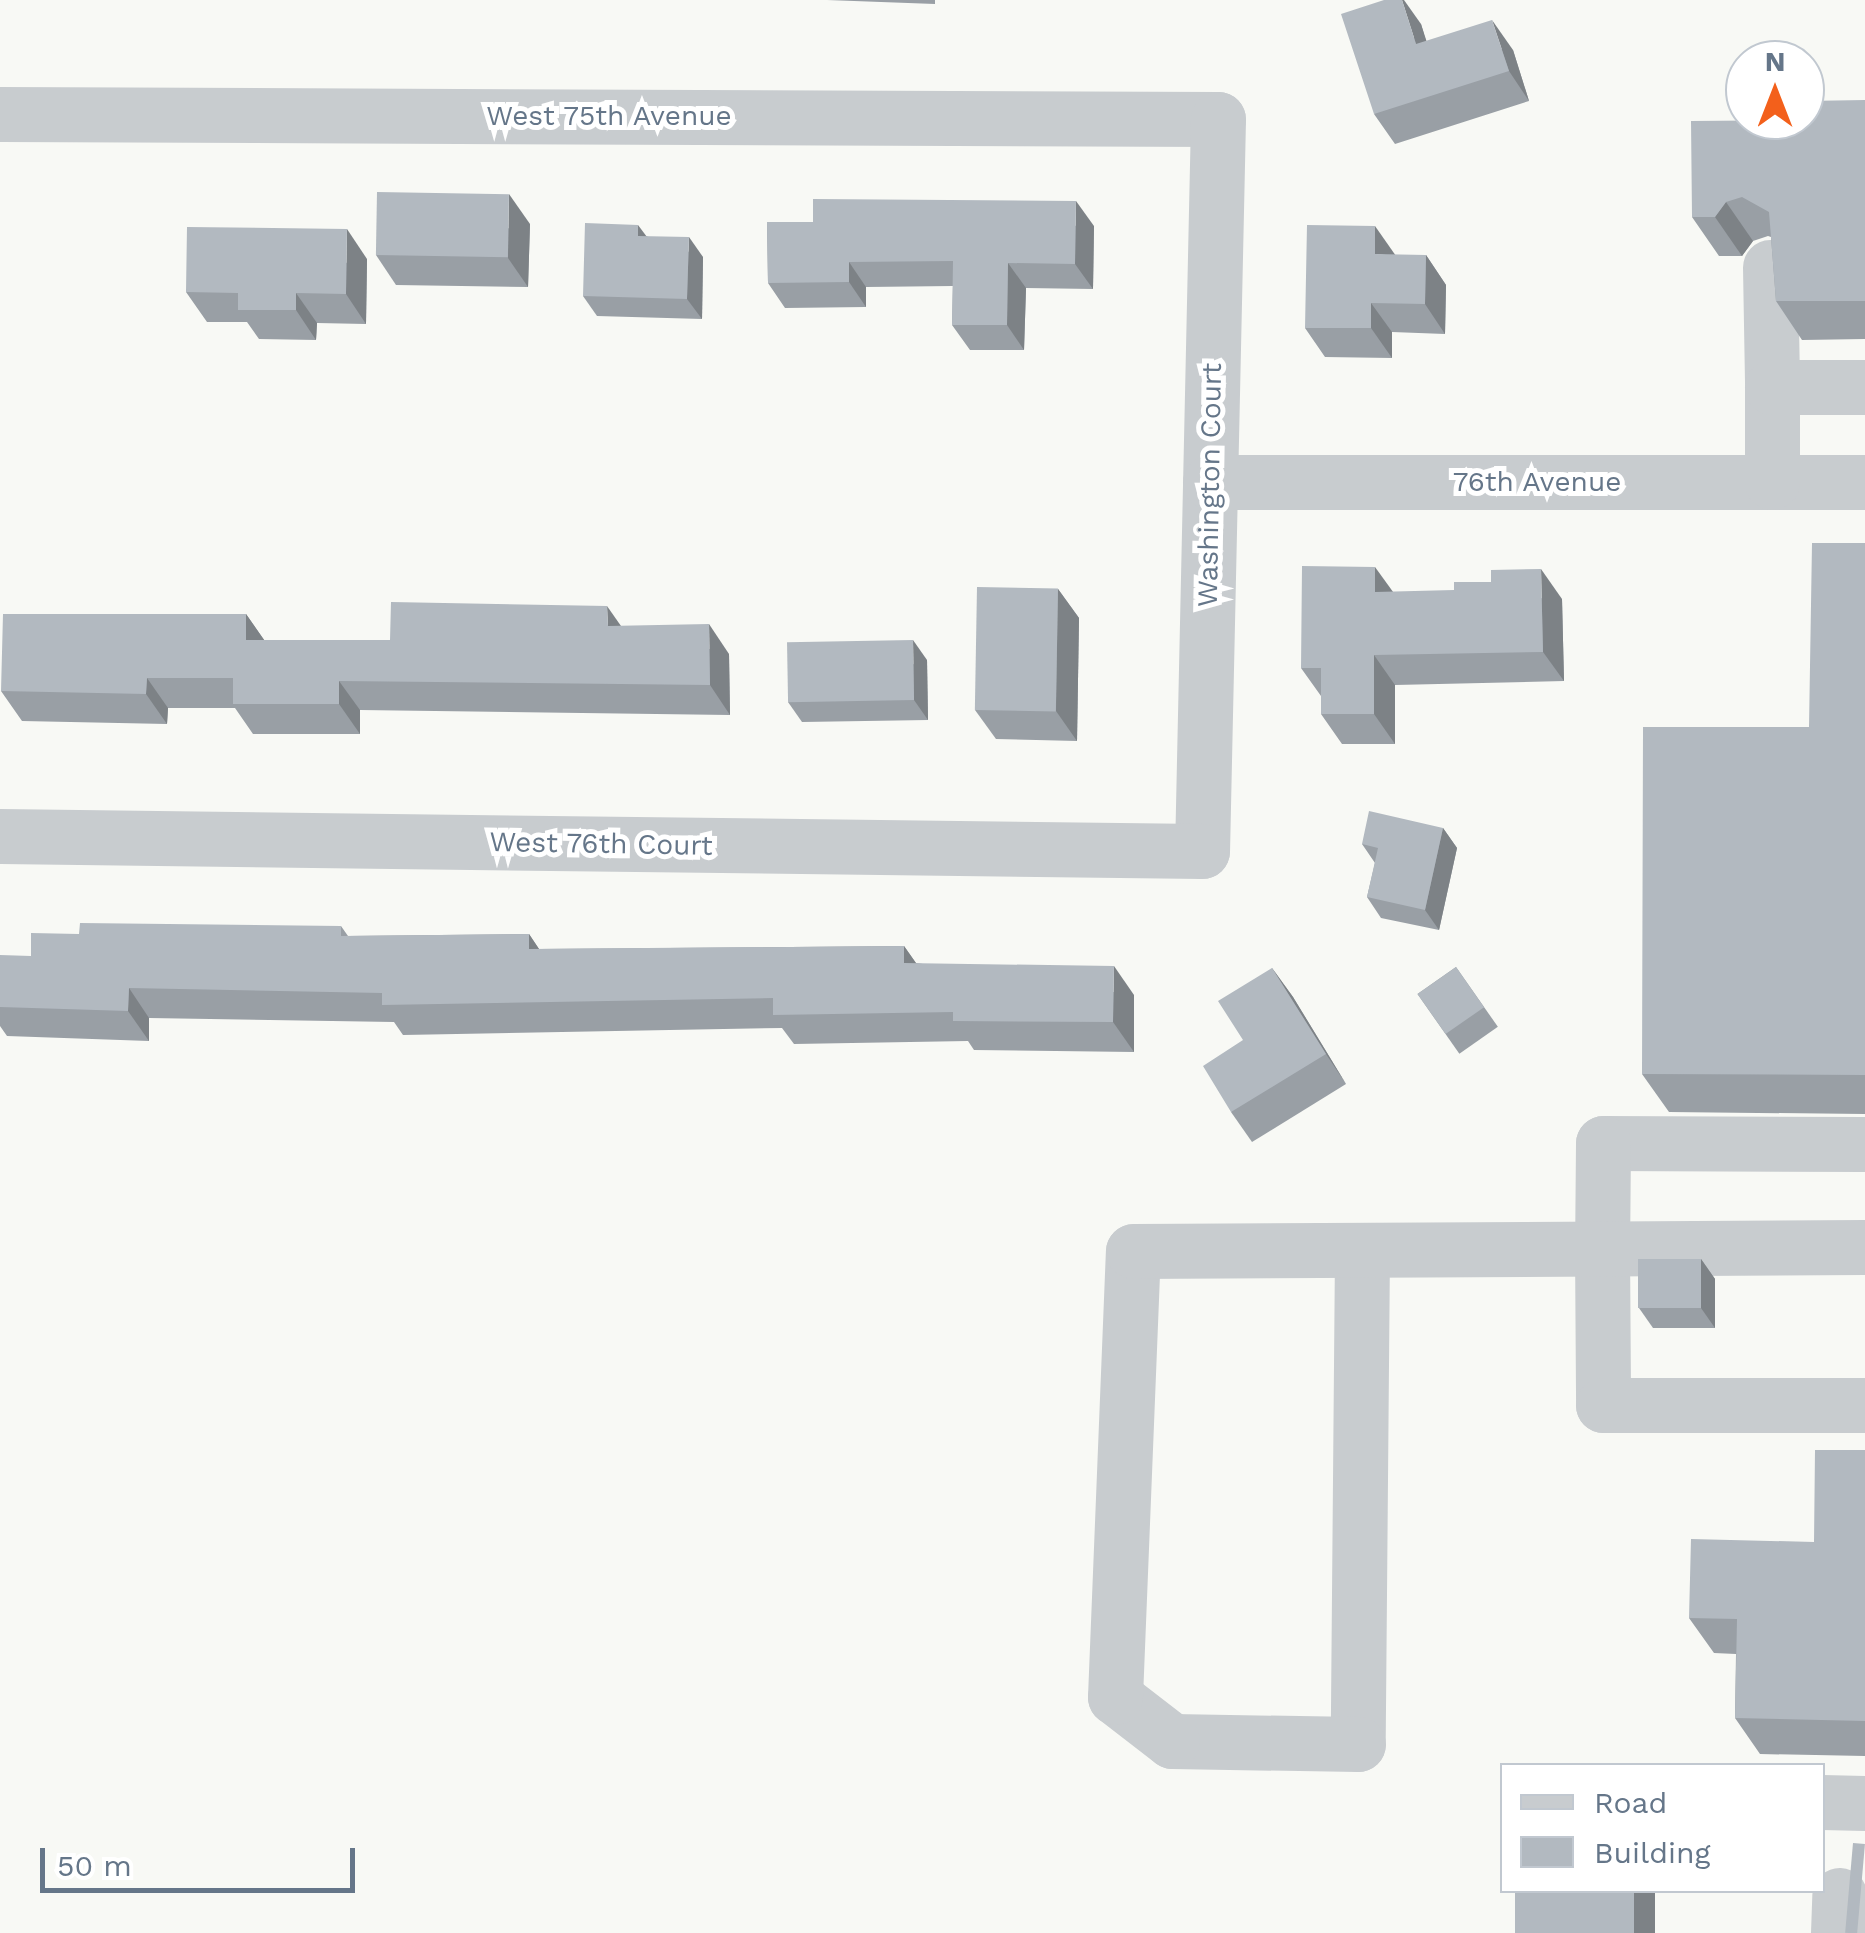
<!DOCTYPE html>
<html>
<head>
<meta charset="utf-8">
<style>
	body { margin:0 }
	#map { position:relative; width:1865px; height:1933px; overflow:hidden; background:#f8f9f5; font-family:"Work Sans",sans-serif }
	div>[style] { position:absolute }
	[style*='--x'] { left:calc(var(--x)*1px); top:calc(var(--y)*1px); width:calc(var(--w)*1px); rotate:calc(var(--a)*1deg) }
	.minor>* { height:55px; margin:-27.5px; padding:0 27.5px; transform-origin:27.5px; border-radius:27.5px; background:#c8cccf }
	.wall>* { inset:0; background:#999fa5; transform-origin:0 0 }
	.shaded-wall>* { inset:0; background:#7d8286; transform-origin:0 0 }
	.building>* { inset:0; background:#b2b9c0; transform-origin:0 0 }
	span { translate:-50% -50%; white-space:nowrap; text-align:center; line-height:1.15; -webkit-text-stroke:10px #fff; paint-order:stroke }
	.street-label { font-size:28px; color:#657689 }
	.legend { position:absolute; left:1500px; top:1763px; width:325px; height:130px; box-sizing:border-box; background:#fff; border:2px solid #c1c8d0; margin:0; padding:12px 18px; list-style:none; font-size:30px; color:#657689 }
	.legend li { display:flex; align-items:center; gap:20px; height:50px }
	.legend b { width:50px; border:2px solid #c1c8d0 }
	.north { position:absolute; left:1725px; top:40px; width:100px; height:100px; box-sizing:border-box; background:#fff; border:2px solid #c1c8d0; border-radius:50%; rotate:0deg; font-size:28px; font-weight:700; line-height:40px; text-align:center; color:#657689 }
	.north::after { content:''; display:block; margin:auto; width:35px; height:45px; background:#f3601b; clip-path:polygon(50% 0,100% 100%,50% 72%,0 100%) }
	.scale { position:absolute; left:40px; top:1848px; width:315px; height:45px; box-sizing:border-box; border:5px solid #657689; border-top:0; padding-left:12px; font-size:30px; line-height:35px; white-space:nowrap; color:#657689; -webkit-text-stroke:8px #fff; paint-order:stroke }
</style>
</head>
<body>
<div id="map">
	<div class="minor">
		<div style="--x:0;--y:114;--w:1218;--a:0.24"></div>
		<div style="--x:1218;--y:119;--w:732;--a:91.25"></div>
		<div style="--x:1202;--y:851;--w:1202;--a:-179.29"></div>
		<div style="--x:1770;--y:267;--w:120;--a:89"></div>
		<div style="--x:1210;--y:482;--w:655;--a:0"></div>
		<div style="--x:1772;--y:482;--w:95;--a:-90"></div>
		<div style="--x:1772;--y:387;--w:93;--a:0"></div>
		<div style="--x:1865;--y:1144;--w:262;--a:-179.8"></div>
		<div style="--x:1603;--y:1143;--w:105;--a:90.5"></div>
		<div style="--x:1602;--y:1248;--w:157;--a:89.6"></div>
		<div style="--x:1603;--y:1405;--w:262;--a:0"></div>
		<div style="--x:1362;--y:1250;--w:494;--a:90.5"></div>
		<div style="--x:1358;--y:1744;--w:186;--a:-179.1"></div>
		<div style="--x:1172;--y:1741;--w:72;--a:-142.3"></div>
		<div style="--x:1115;--y:1697;--w:446;--a:-87.7"></div>
		<div style="--x:1133;--y:1251;--w:732;--a:-0.31"></div>
		<div style="--x:1822;--y:1802;--w:43;--a:1.3"></div>
		<div style="--x:1838;--y:1933;--w:38;--a:-88"></div>
	</div>
	<div class="wall">
		<div style="clip-path:polygon(827px 0,935px 0,935px 4px)"></div>
		<div style="clip-path:polygon(1421px 24px,1426px 41px,1513px 50px,1529px 101px,1395px 144px,1374px 114px)"></div>
		<div style="clip-path:polygon(1865px 100px,1865px 339px,1802px 340px,1776px 301px,1771px 237px,1768px 236px,1753px 241px,1742px 256px,1719px 256px,1692px 217px,1805px 120px)"></div>
		<div style="clip-path:polygon(767px 222px,1094px 226px,1093px 289px,1026px 288px,1024px 350px,970px 350px,952px 325px,953px 286px,866px 287px,866px 307px,785px 308px,768px 283px)"></div>
		<div style="clip-path:polygon(530px 224px,528px 287px,396px 285px,376px 255px)"></div>
		<div style="clip-path:polygon(646px 236px,703px 257px,702px 319px,597px 316px,583px 296px)"></div>
		<div style="clip-path:polygon(1395px 255px,1426px 255px,1446px 285px,1445px 334px,1392px 332px,1392px 358px,1325px 357px,1305px 328px)"></div>
		<div style="clip-path:polygon(367px 259px,366px 324px,317px 323px,316px 340px,259px 339px,247px 322px,207px 322px,186px 292px)"></div>
		<div style="clip-path:polygon(1865px 543px,1865px 1114px,1669px 1112px,1642px 1074px,1809px 727px)"></div>
		<div style="clip-path:polygon(1058px 589px,1079px 618px,1077px 741px,996px 739px,975px 710px)"></div>
		<div style="clip-path:polygon(1393px 592px,1562px 599px,1564px 681px,1395px 685px,1395px 744px,1342px 744px,1321px 714px,1321px 696px,1301px 668px)"></div>
		<div style="clip-path:polygon(246px 614px,264px 640px,390px 640px,621px 626px,729px 654px,730px 715px,360px 710px,360px 734px,253px 734px,235px 708px,168px 708px,167px 724px,22px 721px,1px 691px)"></div>
		<div style="clip-path:polygon(927px 660px,928px 720px,802px 722px,788px 702px)"></div>
		<div style="clip-path:polygon(1443px 828px,1457px 848px,1439px 930px,1381px 918px,1367px 897px,1375px 863px,1362px 844px)"></div>
		<div style="clip-path:polygon(341px 926px,348px 936px,529px 934px,539px 949px,904px 946px,916px 963px,1134px 995px,1134px 1052px,974px 1050px,968px 1041px,794px 1044px,782px 1028px,403px 1035px,394px 1022px,149px 1018px,149px 1041px,7px 1036px,0 1026px,0 1007px,31px 956px,79px 934px)"></div>
		<div style="left:1456px;top:967px;width:73px;height:47px;rotate:55deg"></div>
		<div style="clip-path:polygon(1272px 968px,1293px 997px,1346px 1084px,1252px 1142px,1231px 1112px)"></div>
		<div style="clip-path:polygon(1701px 1259px,1715px 1279px,1715px 1328px,1653px 1328px,1639px 1308px)"></div>
		<div style="clip-path:polygon(1865px 1450px,1865px 1756px,1760px 1754px,1735px 1718px,1736px 1654px,1714px 1653px,1689px 1618px,1814px 1542px)"></div>
	</div>
	<div class="shaded-wall">
		<div style="clip-path:polygon(1402px 0,1404px 0,1421px 24px,1437px 74px,1416px 44px)"></div>
		<div style="clip-path:polygon(1492px 20px,1513px 50px,1529px 101px,1509px 71px)"></div>
		<div style="clip-path:polygon(509px 194px,530px 224px,528px 287px,508px 258px)"></div>
		<div style="clip-path:polygon(1076px 201px,1094px 226px,1093px 289px,1075px 264px)"></div>
		<div style="clip-path:polygon(1726px 202px,1753px 241px,1742px 256px,1715px 217px)"></div>
		<div style="clip-path:polygon(638px 225px,653px 245px,638px 236px)"></div>
		<div style="clip-path:polygon(1375px 226px,1396px 256px,1375px 254px)"></div>
		<div style="clip-path:polygon(347px 229px,367px 259px,366px 324px,346px 294px)"></div>
		<div style="clip-path:polygon(689px 237px,703px 257px,702px 319px,687px 299px)"></div>
		<div style="clip-path:polygon(1426px 255px,1446px 285px,1445px 334px,1425px 304px)"></div>
		<div style="clip-path:polygon(849px 262px,866px 287px,866px 307px,849px 282px)"></div>
		<div style="clip-path:polygon(1008px 263px,1026px 288px,1024px 350px,1007px 325px)"></div>
		<div style="clip-path:polygon(296px 293px,317px 323px,316px 340px,296px 310px)"></div>
		<div style="clip-path:polygon(1371px 303px,1392px 332px,1392px 358px,1371px 328px)"></div>
		<div style="clip-path:polygon(1375px 567px,1396px 596px,1375px 592px)"></div>
		<div style="clip-path:polygon(1541px 569px,1562px 599px,1564px 681px,1543px 652px)"></div>
		<div style="clip-path:polygon(1058px 589px,1079px 618px,1077px 741px,1056px 711px)"></div>
		<div style="clip-path:polygon(607px 606px,628px 636px,608px 626px)"></div>
		<div style="clip-path:polygon(246px 614px,267px 644px,246px 640px)"></div>
		<div style="clip-path:polygon(709px 624px,729px 654px,730px 715px,710px 685px)"></div>
		<div style="clip-path:polygon(913px 640px,927px 660px,928px 720px,914px 700px)"></div>
		<div style="clip-path:polygon(1374px 655px,1395px 685px,1395px 744px,1374px 714px)"></div>
		<div style="clip-path:polygon(147px 678px,168px 708px,167px 724px,146px 694px)"></div>
		<div style="clip-path:polygon(339px 681px,360px 710px,360px 734px,339px 704px)"></div>
		<div style="clip-path:polygon(1443px 828px,1457px 848px,1439px 930px,1425px 910px)"></div>
		<div style="clip-path:polygon(529px 934px,549px 964px,529px 949px)"></div>
		<div style="clip-path:polygon(904px 946px,925px 976px,904px 963px)"></div>
		<div style="clip-path:polygon(1114px 966px,1134px 995px,1134px 1052px,1113px 1022px)"></div>
		<div style="clip-path:polygon(1272px 968px,1293px 997px,1346px 1084px,1326px 1054px)"></div>
		<div style="clip-path:polygon(129px 988px,149px 1018px,149px 1041px,128px 1011px)"></div>
		<div style="clip-path:polygon(1701px 1259px,1715px 1279px,1715px 1328px,1701px 1308px)"></div>
		<div style="left:1634px;top:1890px;width:21px;height:43px"></div>
	</div>
	<div class="building">
		<div style="clip-path:polygon(1384px 0,1402px 0,1416px 44px,1492px 20px,1509px 71px,1374px 114px,1341px 14px)"></div>
		<div style="clip-path:polygon(1865px 100px,1865px 301px,1776px 301px,1769px 212px,1742px 197px,1726px 202px,1715px 217px,1692px 217px,1691px 121px,1805px 120px,1805px 101px)"></div>
		<div style="left:377px;top:192px;width:132px;height:63px;rotate:1deg"></div>
		<div style="clip-path:polygon(813px 199px,1076px 201px,1075px 264px,1008px 263px,1007px 325px,952px 325px,953px 261px,849px 262px,849px 282px,768px 283px,767px 222px,813px 222px)"></div>
		<div style="clip-path:polygon(585px 223px,638px 225px,638px 236px,689px 237px,687px 299px,583px 296px)"></div>
		<div style="clip-path:polygon(1307px 225px,1375px 226px,1375px 254px,1426px 255px,1425px 304px,1371px 303px,1371px 328px,1305px 328px)"></div>
		<div style="clip-path:polygon(187px 227px,347px 229px,346px 294px,296px 293px,296px 310px,238px 310px,238px 293px,186px 292px)"></div>
		<div style="clip-path:polygon(1812px 543px,1865px 543px,1865px 1075px,1642px 1074px,1643px 727px,1809px 727px)"></div>
		<div style="clip-path:polygon(1302px 566px,1375px 567px,1375px 592px,1454px 590px,1454px 582px,1491px 582px,1491px 570px,1541px 569px,1543px 652px,1374px 655px,1374px 714px,1321px 714px,1321px 668px,1301px 668px)"></div>
		<div style="left:977px;top:587px;width:81px;height:123px;rotate:1deg"></div>
		<div style="clip-path:polygon(391px 602px,607px 606px,608px 626px,709px 624px,710px 685px,339px 681px,339px 704px,233px 704px,233px 678px,147px 678px,146px 694px,1px 691px,3px 614px,246px 614px,246px 640px,390px 640px)"></div>
		<div style="left:913px;top:640px;width:60px;height:126px;rotate:89deg"></div>
		<div style="clip-path:polygon(1369px 811px,1443px 828px,1425px 910px,1367px 897px,1378px 848px,1362px 844px)"></div>
		<div style="clip-path:polygon(80px 923px,341px 926px,341px 936px,529px 934px,529px 949px,904px 946px,904px 963px,1114px 966px,1113px 1022px,953px 1021px,953px 1012px,773px 1015px,773px 998px,382px 1005px,382px 993px,129px 988px,128px 1011px,0 1007px,0 955px,31px 956px,31px 933px,79px 934px)"></div>
		<div style="left:1456px;top:967px;width:49px;height:47px;rotate:55deg"></div>
		<div style="clip-path:polygon(1272px 968px,1326px 1054px,1231px 1112px,1203px 1066px,1243px 1040px,1218px 1001px)"></div>
		<div style="left:1701px;top:1259px;width:49px;height:63px;rotate:90deg"></div>
		<div style="clip-path:polygon(1815px 1450px,1865px 1450px,1865px 1721px,1735px 1718px,1737px 1619px,1689px 1618px,1691px 1539px,1814px 1542px)"></div>
		<div style="left:1853px;top:1843px;width:12px;height:90px;rotate:5deg"></div>
		<div style="left:1515px;top:1890px;width:119px;height:43px"></div>
	</div>
	<div class="street-label">
		<span style="left:609px;top:116px">West 75th Avenue</span>
		<span style="left:1537px;top:482px">76th Avenue</span>
		<span style="left:1210px;top:485px;rotate:-89deg">Washington Court</span>
		<span style="left:601px;top:844px;rotate:1deg">West 76th Court</span>
	</div>
	<ul class="legend">
	<li><b style="height:12px;background:#c8cccf"></b>Road</li>
	<li><b style="height:28px;background:#b2b9c0"></b>Building</li>
	</ul>
	<div class="north">N</div>
	<div class="scale">50 m</div>
</div>
</body>
</html>
